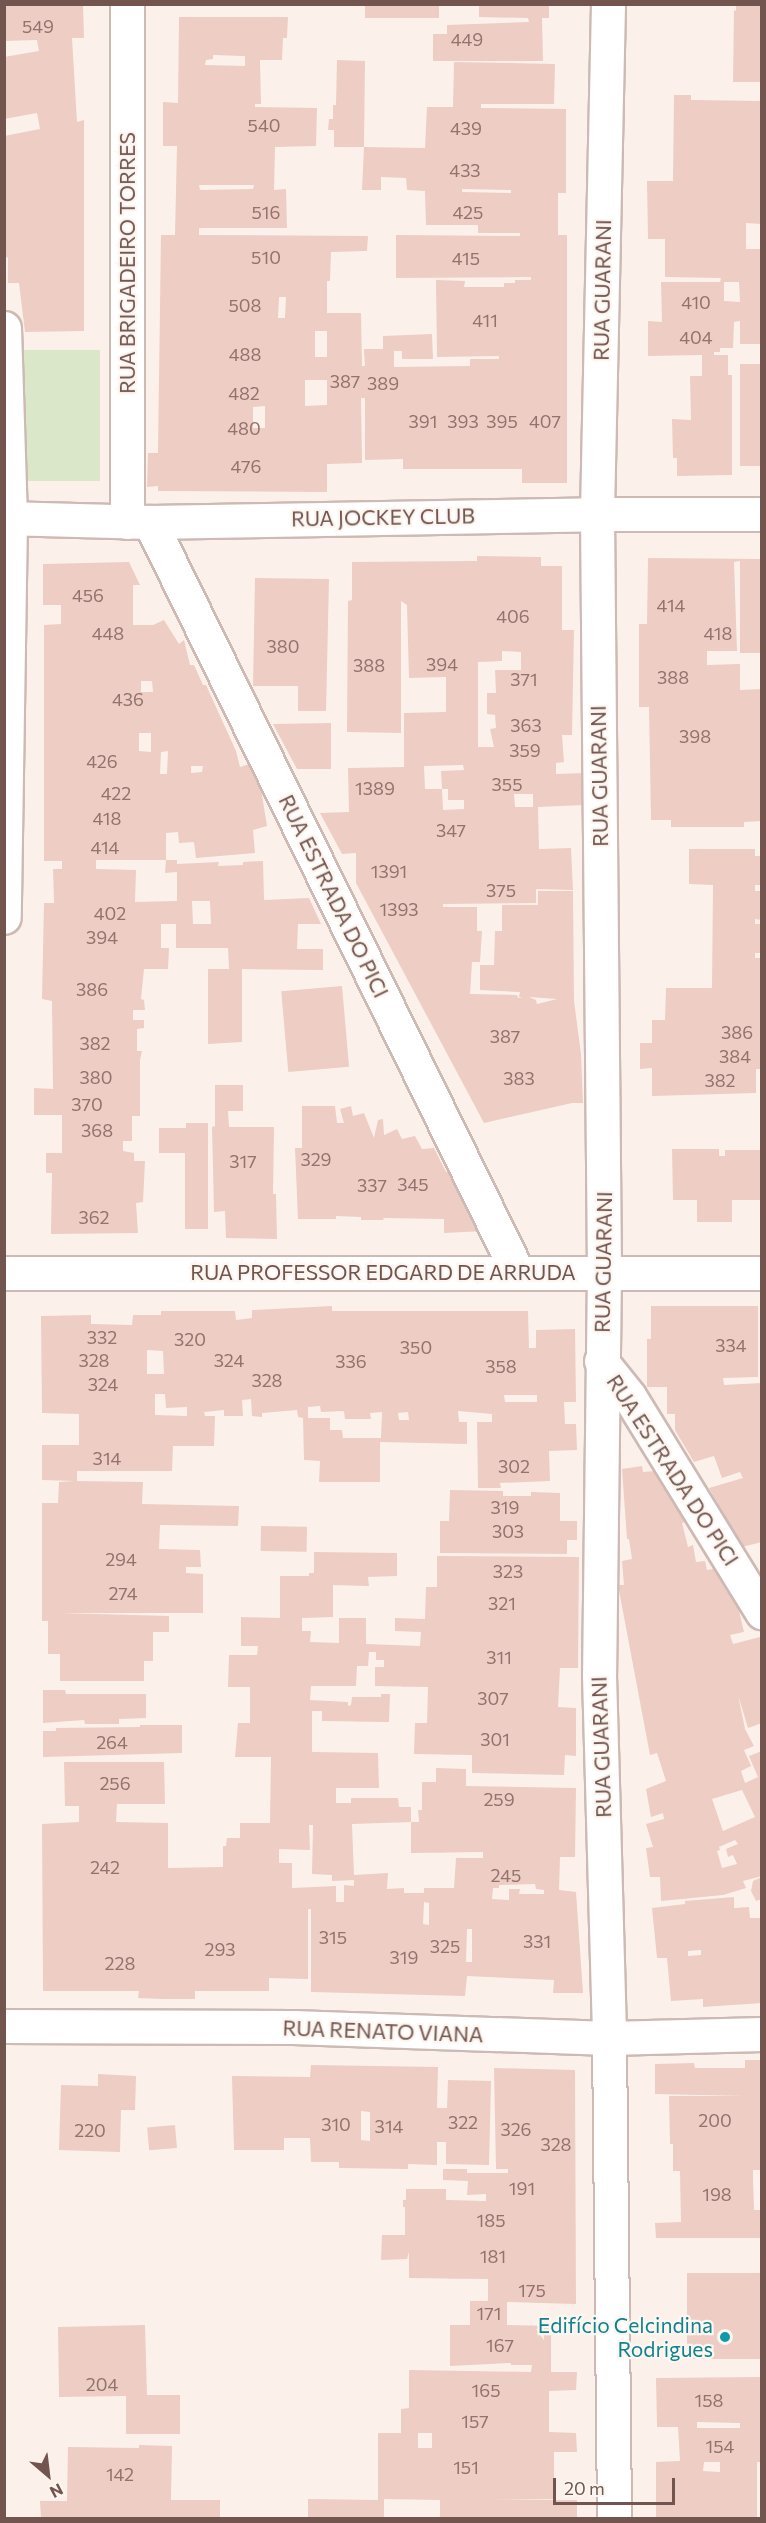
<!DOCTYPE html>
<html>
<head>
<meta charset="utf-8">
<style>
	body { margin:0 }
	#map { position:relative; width:766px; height:2523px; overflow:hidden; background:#fbf1ea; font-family:Commissioner,sans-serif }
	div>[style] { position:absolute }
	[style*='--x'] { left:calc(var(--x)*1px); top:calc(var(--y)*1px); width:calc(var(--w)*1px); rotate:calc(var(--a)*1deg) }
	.green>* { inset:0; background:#dbe7c9; transform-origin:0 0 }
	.building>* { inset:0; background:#edcdc4; transform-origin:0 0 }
	.roads { filter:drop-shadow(2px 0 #cebab4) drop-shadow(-2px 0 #cebab4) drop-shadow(0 2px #cebab4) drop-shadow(0 -2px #cebab4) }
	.minor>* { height:33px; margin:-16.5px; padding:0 16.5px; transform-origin:16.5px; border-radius:16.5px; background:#fff }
	.dots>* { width:16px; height:16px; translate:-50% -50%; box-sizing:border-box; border:3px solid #fdf6f0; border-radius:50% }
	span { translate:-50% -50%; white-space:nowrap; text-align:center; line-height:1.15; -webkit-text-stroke:4.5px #fdf6f0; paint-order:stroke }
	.number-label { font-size:18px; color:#92736d }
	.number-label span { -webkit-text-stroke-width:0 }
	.street-label { font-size:21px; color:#735550 }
	.culture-label { font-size:21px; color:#0d838f }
	.right { translate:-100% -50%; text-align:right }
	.frame { position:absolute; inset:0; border:6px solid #735550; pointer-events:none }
	.north { position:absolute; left:18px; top:2445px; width:60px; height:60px; -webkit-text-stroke:4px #fdf6f0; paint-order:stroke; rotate:152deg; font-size:16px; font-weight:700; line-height:24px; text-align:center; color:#735550 }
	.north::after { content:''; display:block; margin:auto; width:21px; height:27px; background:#735550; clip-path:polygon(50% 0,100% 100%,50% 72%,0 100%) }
	.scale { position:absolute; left:553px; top:2478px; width:122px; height:27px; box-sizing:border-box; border:3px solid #735550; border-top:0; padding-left:8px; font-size:18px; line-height:21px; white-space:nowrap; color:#735550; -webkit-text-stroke:4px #fdf6f0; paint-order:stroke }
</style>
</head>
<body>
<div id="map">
	<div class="green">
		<div style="left:100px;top:350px;width:131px;height:95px;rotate:90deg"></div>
	</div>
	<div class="building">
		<div style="clip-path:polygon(4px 4px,83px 4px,84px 38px,72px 38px,77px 122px,84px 120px,84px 331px,25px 332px,19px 283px,8px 283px,8px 257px,4px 258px,4px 136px,40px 129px,37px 113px,4px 119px,4px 57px,39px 51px,37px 40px,4px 41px)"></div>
		<div style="left:365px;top:4px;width:74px;height:14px"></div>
		<div style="clip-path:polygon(479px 4px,549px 4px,549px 18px,542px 18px,543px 61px,433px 61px,433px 34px,447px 34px,447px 25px,529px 22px,528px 18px,479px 17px)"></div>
		<div style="clip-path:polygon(736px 4px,762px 4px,762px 82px,733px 82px,734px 10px,736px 11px)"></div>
		<div style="clip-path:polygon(evenodd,179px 17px,288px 17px,287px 38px,283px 38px,282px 60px,260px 60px,261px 104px,255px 104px,255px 107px,317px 108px,316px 146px,275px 147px,274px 190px,286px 189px,287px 228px,199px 228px,199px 235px,368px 236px,367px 251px,331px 252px,330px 281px,327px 281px,327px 313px,361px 313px,362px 366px,365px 366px,364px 349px,383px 349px,383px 336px,432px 334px,433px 359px,402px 359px,402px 351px,394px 351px,394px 367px,470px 366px,470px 359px,499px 359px,499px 356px,437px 357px,436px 280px,465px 281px,464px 287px,504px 287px,504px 283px,515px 283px,515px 280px,531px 280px,531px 277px,396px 278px,396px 235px,520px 236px,520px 233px,478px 233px,478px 225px,426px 225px,425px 191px,407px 190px,406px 178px,381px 177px,381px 190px,362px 190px,364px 147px,425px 148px,427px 107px,453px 107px,454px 62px,555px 64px,554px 104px,481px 104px,481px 108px,566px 109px,566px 193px,558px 193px,558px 235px,567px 235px,567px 483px,522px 483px,522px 469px,403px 469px,403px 459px,365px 460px,365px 398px,361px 398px,362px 463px,327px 464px,327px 492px,158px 491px,158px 486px,147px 487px,148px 453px,158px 453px,161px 235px,175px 235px,177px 146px,163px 146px,163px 102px,178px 103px,179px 17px,213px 55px,245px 56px,245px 66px,205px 65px,206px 60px,213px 59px,213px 55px,179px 17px,199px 185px,254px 185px,253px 189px,200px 190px,199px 185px,179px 17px,462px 189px,511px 190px,511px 193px,462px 192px,462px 189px,179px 17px,279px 297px,286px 297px,285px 318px,278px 318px,279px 297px,179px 17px,315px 331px,327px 331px,327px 357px,315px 357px,315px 331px,179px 17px,305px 380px,327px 380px,327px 405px,305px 406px,305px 380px,179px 17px,265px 406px,265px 428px,253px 428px,253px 407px,265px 406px)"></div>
		<div style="clip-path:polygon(337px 60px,365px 61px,364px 147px,334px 147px,334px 130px,328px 130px,329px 119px,333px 119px,333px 105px,336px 105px)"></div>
		<div style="clip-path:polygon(evenodd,674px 95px,691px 95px,691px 100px,762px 101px,762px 224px,746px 223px,746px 249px,760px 249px,762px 344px,740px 344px,740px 321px,734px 322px,733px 348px,720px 348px,720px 352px,714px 352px,714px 355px,728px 355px,728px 375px,732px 375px,732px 475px,677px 476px,677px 458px,673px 458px,672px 419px,691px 420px,690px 376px,702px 376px,702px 355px,648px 356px,648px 321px,662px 322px,661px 282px,720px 282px,721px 278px,665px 277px,665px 239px,648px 239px,647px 181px,673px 181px,674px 95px,724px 282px,739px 282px,740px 302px,724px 301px,724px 282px)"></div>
		<div style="left:740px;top:364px;width:22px;height:102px"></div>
		<div style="clip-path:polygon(evenodd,477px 556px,541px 557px,541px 566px,562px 566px,562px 630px,574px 630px,572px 735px,562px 735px,564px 762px,556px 763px,556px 774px,584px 773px,584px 805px,538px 807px,539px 849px,571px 848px,573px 890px,536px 889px,536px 903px,443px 904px,443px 907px,477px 907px,477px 931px,482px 931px,480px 962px,472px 962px,470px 994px,517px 995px,518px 998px,523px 997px,519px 997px,520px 992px,480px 990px,480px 965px,494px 965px,495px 931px,502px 931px,502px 905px,538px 905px,538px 891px,573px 891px,574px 1001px,581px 1054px,583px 1103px,572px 1103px,484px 1123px,356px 883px,356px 853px,342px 854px,320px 813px,349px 812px,348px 768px,404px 767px,404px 713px,446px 712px,446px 677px,409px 678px,407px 605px,401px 601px,401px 733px,347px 732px,348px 601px,352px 600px,352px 562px,477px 561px,477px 556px,502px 651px,521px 652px,521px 670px,495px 670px,496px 693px,487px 693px,487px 714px,495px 715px,496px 728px,490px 729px,494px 747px,478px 747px,478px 662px,502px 661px,502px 651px,477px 556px,463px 765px,464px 770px,441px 771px,442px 789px,448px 789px,448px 800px,464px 800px,464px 809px,443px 810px,442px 789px,425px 789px,424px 766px,463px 765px,477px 556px,514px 794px,533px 794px,533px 807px,515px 807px,514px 794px,477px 556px,529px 997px,557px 999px,537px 1004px,536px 1000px,529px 997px)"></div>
		<div style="clip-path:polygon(648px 558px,762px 559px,762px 653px,740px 653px,740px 561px,734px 562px,737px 651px,707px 651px,707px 665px,740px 664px,740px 690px,762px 689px,762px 821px,744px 822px,744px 827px,671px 827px,671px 820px,651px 820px,649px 707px,639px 707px,639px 624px,647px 624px)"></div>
		<div style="clip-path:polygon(evenodd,129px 562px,140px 585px,133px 585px,133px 625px,153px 625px,164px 620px,179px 644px,184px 640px,190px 665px,194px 665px,203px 685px,206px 685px,236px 751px,240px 767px,249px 764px,261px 789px,267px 826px,253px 830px,255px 853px,196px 858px,194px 842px,179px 843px,178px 832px,166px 833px,166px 860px,96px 860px,96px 869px,136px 870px,135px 902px,177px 901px,177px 872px,165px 873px,166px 860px,177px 860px,177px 864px,219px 862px,218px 866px,243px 865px,243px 862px,263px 861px,264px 900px,309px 898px,321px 924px,298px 924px,297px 949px,323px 949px,323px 970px,242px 969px,242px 1042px,208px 1044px,208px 969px,229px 969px,228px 948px,176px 948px,176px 924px,161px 924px,161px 948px,169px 948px,168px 969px,144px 969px,141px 999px,144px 1000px,145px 1010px,133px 1010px,133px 1020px,144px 1020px,144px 1028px,137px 1029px,137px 1051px,142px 1051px,140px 1060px,140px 1116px,132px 1116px,132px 1141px,123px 1141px,123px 1151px,134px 1153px,134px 1161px,145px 1161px,143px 1202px,136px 1203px,138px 1233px,51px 1234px,52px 1173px,46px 1173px,46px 1153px,62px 1153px,62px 1115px,34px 1115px,34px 1088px,53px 1089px,52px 1001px,42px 999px,44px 903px,54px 903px,53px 869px,62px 869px,62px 861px,44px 861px,44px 625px,61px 624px,61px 605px,43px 605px,43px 564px,129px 562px,141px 681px,152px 681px,153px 692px,141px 692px,141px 681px,129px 562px,139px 733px,151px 733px,151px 752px,139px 751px,139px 733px,129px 562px,168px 751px,167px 774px,160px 774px,161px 752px,168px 751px,129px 562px,191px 766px,203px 766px,202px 772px,191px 773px,191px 766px,129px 562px,192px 901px,210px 901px,211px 924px,193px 924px,192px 901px)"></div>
		<div style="clip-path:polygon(255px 578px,329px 579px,326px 711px,298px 711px,298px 686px,253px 686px)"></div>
		<div style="clip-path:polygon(331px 723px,331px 769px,297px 769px,273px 724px)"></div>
		<div style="clip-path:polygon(689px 849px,755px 849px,755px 856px,762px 856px,762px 885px,755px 885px,755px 891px,762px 891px,762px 920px,755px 919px,755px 924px,762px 924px,762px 953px,755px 953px,755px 958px,762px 958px,762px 1069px,756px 1069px,756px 1093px,652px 1096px,652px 1068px,640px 1069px,640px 1043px,652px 1043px,652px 1020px,665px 1020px,666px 988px,712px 988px,713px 885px,689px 884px)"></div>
		<div style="left:342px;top:986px;width:81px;height:61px;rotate:85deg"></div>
		<div style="clip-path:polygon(215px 1085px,243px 1085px,243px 1111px,228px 1111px,229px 1127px,274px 1127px,273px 1194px,276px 1194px,277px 1239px,226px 1238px,225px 1211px,214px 1212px,212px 1127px,215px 1126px)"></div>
		<div style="clip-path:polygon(302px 1106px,335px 1106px,337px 1123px,344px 1123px,340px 1109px,351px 1106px,353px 1116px,364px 1113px,374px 1138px,378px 1120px,383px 1119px,384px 1135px,397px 1129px,402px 1139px,415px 1136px,422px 1149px,434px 1148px,446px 1172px,451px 1172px,485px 1231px,444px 1233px,444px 1219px,383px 1218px,384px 1220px,361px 1220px,361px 1217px,336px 1216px,336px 1219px,298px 1219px,295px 1148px,302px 1148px)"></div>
		<div style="clip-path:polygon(186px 1123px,208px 1123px,208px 1229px,185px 1229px,185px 1153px,159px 1153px,159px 1128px,186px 1128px)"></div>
		<div style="clip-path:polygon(672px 1149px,719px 1149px,719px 1156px,725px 1156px,725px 1150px,762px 1150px,761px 1200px,732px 1200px,732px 1222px,697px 1222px,697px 1200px,673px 1200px)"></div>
		<div style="clip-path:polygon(evenodd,332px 1306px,332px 1311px,528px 1311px,529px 1348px,536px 1348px,536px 1330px,575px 1329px,576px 1402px,564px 1402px,565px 1424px,576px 1424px,577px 1450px,549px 1451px,550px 1481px,500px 1483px,501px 1488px,478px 1488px,477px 1422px,492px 1422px,492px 1414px,458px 1411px,459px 1422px,467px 1422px,467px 1444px,380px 1442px,380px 1482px,319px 1482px,320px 1461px,304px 1460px,303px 1418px,298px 1417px,297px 1410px,262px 1413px,262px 1417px,252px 1416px,251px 1399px,242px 1400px,243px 1416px,224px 1416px,224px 1410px,204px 1412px,205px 1416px,215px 1416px,214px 1446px,173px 1446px,172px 1471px,77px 1471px,77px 1481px,42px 1480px,42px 1445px,79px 1445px,79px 1414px,42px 1413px,41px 1316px,91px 1315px,91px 1324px,132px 1325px,133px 1315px,161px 1315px,161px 1311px,235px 1311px,236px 1320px,252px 1318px,252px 1310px,332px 1306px,147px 1350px,163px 1351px,164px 1374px,147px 1374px,147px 1350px,332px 1306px,155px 1394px,165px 1394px,166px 1408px,187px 1407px,187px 1416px,155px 1415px,155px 1394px,332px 1306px,504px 1395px,537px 1395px,537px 1402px,505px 1402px,504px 1395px,332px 1306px,320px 1406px,321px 1412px,344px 1411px,345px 1419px,371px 1419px,370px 1413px,382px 1412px,381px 1438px,343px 1438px,342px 1430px,330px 1430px,330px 1418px,308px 1418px,308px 1407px,320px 1406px,332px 1306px,408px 1412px,409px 1420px,399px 1420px,398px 1413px,408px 1412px)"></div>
		<div style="clip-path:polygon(651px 1306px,758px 1306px,758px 1377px,723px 1378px,724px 1385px,762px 1383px,762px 1542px,742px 1547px,709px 1488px,743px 1478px,740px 1472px,722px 1478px,714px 1456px,694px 1462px,675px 1430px,675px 1414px,667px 1414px,667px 1387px,647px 1387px,647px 1339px,651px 1339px)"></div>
		<div style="clip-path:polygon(evenodd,642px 1466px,643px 1472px,666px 1470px,691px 1520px,682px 1523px,688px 1547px,693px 1545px,696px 1562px,705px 1561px,707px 1570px,719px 1568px,748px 1610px,739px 1611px,744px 1632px,730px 1635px,733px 1644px,760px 1637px,762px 1639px,762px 1723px,748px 1728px,738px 1695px,745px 1729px,754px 1746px,744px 1750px,751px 1766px,741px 1771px,745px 1783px,758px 1777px,749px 1756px,762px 1751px,762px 1876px,743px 1881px,746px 1888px,723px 1895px,661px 1901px,660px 1877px,650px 1877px,646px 1848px,653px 1847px,646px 1824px,664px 1819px,663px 1813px,651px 1817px,646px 1789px,666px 1781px,657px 1753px,650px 1755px,618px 1585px,624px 1585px,622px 1561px,632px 1559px,629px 1539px,627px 1539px,622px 1469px,642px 1466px,742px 1790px,755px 1817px,723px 1831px,712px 1799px,742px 1790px,642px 1466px,735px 1840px,738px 1844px,726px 1849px,728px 1857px,733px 1855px,737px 1864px,722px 1868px,717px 1851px,720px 1850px,719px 1847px,735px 1840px)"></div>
		<div style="clip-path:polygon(75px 1481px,143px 1482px,142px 1504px,239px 1506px,238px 1526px,160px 1525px,159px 1549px,200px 1550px,201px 1567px,186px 1567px,186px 1573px,203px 1574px,203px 1613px,59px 1613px,169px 1616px,169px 1632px,153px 1632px,153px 1661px,144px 1661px,144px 1681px,60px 1681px,60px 1654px,48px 1654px,48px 1621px,42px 1621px,42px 1503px,58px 1503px,59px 1482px)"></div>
		<div style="clip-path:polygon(450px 1490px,503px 1491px,503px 1496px,531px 1496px,531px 1492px,560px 1493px,560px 1521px,577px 1521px,577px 1540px,567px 1540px,567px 1554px,440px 1553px,440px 1521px,449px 1521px)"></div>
		<div style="left:261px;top:1526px;width:46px;height:25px;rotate:1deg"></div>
		<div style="clip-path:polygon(evenodd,314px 1552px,397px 1553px,397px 1576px,368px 1577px,369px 1586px,333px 1585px,333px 1617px,302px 1618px,302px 1631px,311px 1631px,310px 1642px,339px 1643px,339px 1618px,366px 1618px,366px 1644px,420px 1646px,421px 1632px,395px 1631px,395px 1618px,425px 1619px,426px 1587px,437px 1587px,437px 1556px,579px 1557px,578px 1668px,560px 1668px,558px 1707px,576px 1708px,576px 1756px,565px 1755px,564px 1775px,472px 1773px,472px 1755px,414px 1754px,415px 1723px,427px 1723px,428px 1687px,375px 1686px,375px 1667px,384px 1667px,384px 1660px,376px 1660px,376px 1652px,369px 1652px,368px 1666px,357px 1666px,356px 1686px,311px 1686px,310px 1700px,348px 1702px,348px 1706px,351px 1705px,352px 1697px,381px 1697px,381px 1694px,390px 1694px,389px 1722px,322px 1721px,322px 1711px,312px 1711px,312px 1752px,378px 1753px,379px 1788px,336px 1788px,336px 1803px,351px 1803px,351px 1798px,398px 1798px,399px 1807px,411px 1807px,411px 1822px,352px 1824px,354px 1875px,388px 1873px,387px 1889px,404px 1888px,404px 1893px,424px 1893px,424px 1888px,454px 1888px,456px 1858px,483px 1858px,483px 1852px,411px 1853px,411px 1822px,419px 1822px,418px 1810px,422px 1810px,422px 1782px,436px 1782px,436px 1768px,466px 1769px,466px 1786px,576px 1788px,575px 1857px,560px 1857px,559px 1890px,576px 1892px,583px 1993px,553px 1993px,554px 1980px,467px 1976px,465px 1996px,311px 1992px,311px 1909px,308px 1909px,308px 1979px,269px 1978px,269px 1991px,195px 1991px,195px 1999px,162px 1999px,138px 1998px,139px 1991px,43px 1991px,42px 1824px,79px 1822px,79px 1806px,65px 1806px,64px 1762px,164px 1762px,165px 1804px,117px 1804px,116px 1822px,168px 1823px,168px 1868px,223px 1867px,223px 1846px,226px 1846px,227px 1838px,240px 1838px,240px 1823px,270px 1823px,271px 1757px,235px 1757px,238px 1723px,250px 1723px,250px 1687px,228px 1687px,229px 1655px,257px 1655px,258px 1646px,241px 1646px,241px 1617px,280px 1618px,280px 1576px,309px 1576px,309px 1573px,314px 1573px,314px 1552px,309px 1825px,313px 1825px,312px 1874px,332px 1875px,332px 1881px,354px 1880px,354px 1886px,344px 1885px,344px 1902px,336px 1902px,336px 1886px,292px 1888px,292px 1863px,279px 1863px,279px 1849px,310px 1850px,309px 1825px,314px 1552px,535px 1884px,536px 1889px,544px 1890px,544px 1894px,519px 1894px,520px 1889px,509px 1889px,509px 1900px,492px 1899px,493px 1888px,499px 1888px,499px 1885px,535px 1884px,314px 1552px,424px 1902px,429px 1903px,429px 1925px,423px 1924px,424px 1902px,314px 1552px,467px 1929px,472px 1929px,472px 1962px,466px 1962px,467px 1929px)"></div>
		<div style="clip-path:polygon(43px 1690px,65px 1690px,66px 1694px,146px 1694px,146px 1718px,119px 1719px,119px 1724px,85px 1724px,84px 1720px,43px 1723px)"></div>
		<div style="clip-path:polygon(140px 1725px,182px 1725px,182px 1753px,43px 1757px,43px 1731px,56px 1731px,56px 1728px,140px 1727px)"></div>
		<div style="clip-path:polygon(762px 1877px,762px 1899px,756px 1901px,751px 1891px,753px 1881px)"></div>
		<div style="clip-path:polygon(evenodd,734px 1897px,734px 1908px,749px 1907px,750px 1918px,760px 1918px,762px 1921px,762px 2003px,703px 2007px,703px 1999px,671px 2001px,667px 1958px,657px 1958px,652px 1908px,685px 1904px,685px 1901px,734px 1897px,701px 1950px,701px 1955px,688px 1956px,688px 1951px,701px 1950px)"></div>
		<div style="clip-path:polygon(745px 2060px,762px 2060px,762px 2170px,753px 2170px,753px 2179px,754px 2210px,762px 2210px,762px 2238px,656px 2238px,655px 2223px,681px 2222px,680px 2171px,673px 2171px,673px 2144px,670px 2144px,669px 2096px,745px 2096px,655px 2094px,655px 2064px,694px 2063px,695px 2068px,745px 2068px)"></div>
		<div style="clip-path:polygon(evenodd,311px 2065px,438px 2067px,437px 2108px,447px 2108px,448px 2080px,491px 2081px,489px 2165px,446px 2164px,446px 2142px,437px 2142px,437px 2165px,408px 2164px,408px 2169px,339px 2168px,339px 2162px,311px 2162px,310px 2138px,284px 2138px,284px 2150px,234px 2150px,232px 2076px,310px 2077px,311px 2065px,361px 2111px,370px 2112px,370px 2141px,361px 2140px,361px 2111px)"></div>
		<div style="clip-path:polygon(evenodd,494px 2068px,575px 2070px,576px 2304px,507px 2302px,507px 2325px,551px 2326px,551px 2372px,577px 2372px,576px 2390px,549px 2391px,549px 2432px,576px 2433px,577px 2452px,554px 2452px,554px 2499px,487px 2500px,577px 2500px,577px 2518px,440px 2518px,440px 2500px,384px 2499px,384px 2518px,308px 2518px,308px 2499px,378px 2500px,378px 2433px,401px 2433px,401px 2409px,409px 2408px,409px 2370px,531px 2372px,532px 2365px,511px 2365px,511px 2363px,450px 2366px,450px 2325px,470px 2325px,470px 2301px,488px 2301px,488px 2279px,409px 2278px,409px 2252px,407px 2259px,381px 2260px,382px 2235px,405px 2235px,405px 2207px,403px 2207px,403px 2200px,406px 2200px,406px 2189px,446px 2189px,446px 2200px,486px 2201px,486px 2194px,467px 2195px,468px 2181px,443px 2180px,443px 2169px,467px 2169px,467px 2173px,508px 2173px,508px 2169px,496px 2169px,494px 2068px,418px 2433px,432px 2433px,432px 2448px,418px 2448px,418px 2433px)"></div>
		<div style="clip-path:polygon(98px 2074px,136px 2076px,135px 2110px,121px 2110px,120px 2152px,59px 2150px,61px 2085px,98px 2086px)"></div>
		<div style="left:175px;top:2125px;width:23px;height:28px;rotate:85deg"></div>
		<div style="left:762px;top:2273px;width:86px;height:75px;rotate:90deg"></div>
		<div style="clip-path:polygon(145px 2325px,147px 2395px,180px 2395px,180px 2434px,126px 2434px,126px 2396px,59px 2397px,58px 2327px)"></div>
		<div style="clip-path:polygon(evenodd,762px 2377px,762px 2462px,757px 2462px,757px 2518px,656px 2518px,656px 2462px,680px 2461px,678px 2427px,657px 2427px,656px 2378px,762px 2377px,697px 2422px,740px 2423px,740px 2428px,697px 2428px,697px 2422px,762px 2377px,704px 2462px,720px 2462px,720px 2472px,703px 2471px,704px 2462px)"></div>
		<div style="clip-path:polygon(139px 2445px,172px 2446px,171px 2500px,220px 2500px,220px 2518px,41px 2518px,40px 2501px,67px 2501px,68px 2447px,139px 2448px)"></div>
	</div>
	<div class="roads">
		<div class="minor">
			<div style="--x:127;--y:4;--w:518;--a:90"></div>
			<div style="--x:608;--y:4;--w:510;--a:91.24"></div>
			<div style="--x:597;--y:514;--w:757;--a:89.47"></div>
			<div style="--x:604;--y:1271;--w:404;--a:90.7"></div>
			<div style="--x:599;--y:1675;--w:363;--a:88.4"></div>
			<div style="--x:609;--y:2038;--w:480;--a:89.4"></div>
			<div style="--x:4;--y:328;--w:190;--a:88.2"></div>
			<div style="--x:10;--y:518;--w:399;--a:90.9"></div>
			<div style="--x:4;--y:518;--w:146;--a:1.6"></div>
			<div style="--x:150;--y:522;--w:447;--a:-1"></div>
			<div style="--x:597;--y:514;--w:165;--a:0"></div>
			<div style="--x:150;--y:522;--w:834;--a:63.9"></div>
			<div style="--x:4;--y:1273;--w:758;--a:0"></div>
			<div style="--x:601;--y:1361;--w:45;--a:51.3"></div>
			<div style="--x:629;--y:1396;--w:254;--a:58.4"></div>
			<div style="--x:4;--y:2026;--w:289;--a:0.2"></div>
			<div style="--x:293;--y:2027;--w:316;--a:2"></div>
			<div style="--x:609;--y:2038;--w:153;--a:-1.5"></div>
		</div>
	</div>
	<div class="dots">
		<div style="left:725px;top:2337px;background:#0f9aa8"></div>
	</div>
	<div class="number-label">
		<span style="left:38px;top:26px">549</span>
		<span style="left:467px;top:39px">449</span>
		<span style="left:264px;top:125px">540</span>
		<span style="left:466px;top:128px">439</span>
		<span style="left:465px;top:170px">433</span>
		<span style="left:266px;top:212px">516</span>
		<span style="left:468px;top:212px">425</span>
		<span style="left:266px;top:257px">510</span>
		<span style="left:466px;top:258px">415</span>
		<span style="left:696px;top:302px">410</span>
		<span style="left:245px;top:305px">508</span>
		<span style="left:485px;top:320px">411</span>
		<span style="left:696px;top:337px">404</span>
		<span style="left:245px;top:354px">488</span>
		<span style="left:345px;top:381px">387</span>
		<span style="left:383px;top:383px">389</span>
		<span style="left:244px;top:393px">482</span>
		<span style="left:423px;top:421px">391</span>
		<span style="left:463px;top:421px">393</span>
		<span style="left:502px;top:421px">395</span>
		<span style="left:545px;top:421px">407</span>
		<span style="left:244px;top:428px">480</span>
		<span style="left:246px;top:466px">476</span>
		<span style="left:88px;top:595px">456</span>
		<span style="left:671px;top:605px">414</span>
		<span style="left:513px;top:616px">406</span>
		<span style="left:108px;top:633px">448</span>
		<span style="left:718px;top:633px">418</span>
		<span style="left:283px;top:646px">380</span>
		<span style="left:442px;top:664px">394</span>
		<span style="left:369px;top:665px">388</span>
		<span style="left:673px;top:677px">388</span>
		<span style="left:524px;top:679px">371</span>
		<span style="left:128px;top:699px">436</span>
		<span style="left:526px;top:725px">363</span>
		<span style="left:695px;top:736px">398</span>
		<span style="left:525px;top:750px">359</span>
		<span style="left:102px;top:761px">426</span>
		<span style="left:507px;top:784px">355</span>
		<span style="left:375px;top:788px">1389</span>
		<span style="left:116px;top:793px">422</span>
		<span style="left:107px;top:818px">418</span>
		<span style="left:451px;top:830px">347</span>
		<span style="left:105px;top:847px">414</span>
		<span style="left:389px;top:871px">1391</span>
		<span style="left:501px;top:890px">375</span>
		<span style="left:399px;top:909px">1393</span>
		<span style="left:110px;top:913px">402</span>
		<span style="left:102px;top:937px">394</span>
		<span style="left:92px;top:989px">386</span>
		<span style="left:737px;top:1032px">386</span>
		<span style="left:505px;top:1036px">387</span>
		<span style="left:95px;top:1043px">382</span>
		<span style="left:735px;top:1056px">384</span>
		<span style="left:96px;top:1077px">380</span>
		<span style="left:519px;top:1078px">383</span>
		<span style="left:720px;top:1080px">382</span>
		<span style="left:87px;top:1104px">370</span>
		<span style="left:97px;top:1130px">368</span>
		<span style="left:316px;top:1159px">329</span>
		<span style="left:243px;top:1161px">317</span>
		<span style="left:413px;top:1184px">345</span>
		<span style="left:372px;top:1185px">337</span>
		<span style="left:94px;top:1217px">362</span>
		<span style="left:102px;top:1337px">332</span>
		<span style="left:190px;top:1339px">320</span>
		<span style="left:731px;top:1345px">334</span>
		<span style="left:416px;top:1347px">350</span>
		<span style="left:94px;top:1360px">328</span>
		<span style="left:229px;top:1360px">324</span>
		<span style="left:351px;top:1361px">336</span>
		<span style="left:501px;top:1366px">358</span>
		<span style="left:267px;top:1380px">328</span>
		<span style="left:103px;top:1384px">324</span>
		<span style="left:107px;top:1458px">314</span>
		<span style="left:514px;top:1466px">302</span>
		<span style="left:505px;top:1507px">319</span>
		<span style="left:508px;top:1531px">303</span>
		<span style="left:121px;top:1559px">294</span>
		<span style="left:508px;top:1571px">323</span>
		<span style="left:123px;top:1593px">274</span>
		<span style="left:502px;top:1603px">321</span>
		<span style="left:499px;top:1657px">311</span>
		<span style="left:493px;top:1698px">307</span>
		<span style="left:495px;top:1739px">301</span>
		<span style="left:112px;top:1742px">264</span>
		<span style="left:115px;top:1783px">256</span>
		<span style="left:499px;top:1799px">259</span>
		<span style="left:105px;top:1867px">242</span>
		<span style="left:506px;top:1875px">245</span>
		<span style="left:333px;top:1937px">315</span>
		<span style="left:537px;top:1941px">331</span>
		<span style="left:445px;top:1946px">325</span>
		<span style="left:220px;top:1949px">293</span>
		<span style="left:404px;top:1957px">319</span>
		<span style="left:120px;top:1963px">228</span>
		<span style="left:715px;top:2120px">200</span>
		<span style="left:463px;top:2122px">322</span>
		<span style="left:336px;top:2124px">310</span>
		<span style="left:389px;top:2126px">314</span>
		<span style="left:516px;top:2129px">326</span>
		<span style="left:90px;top:2130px">220</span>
		<span style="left:556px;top:2144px">328</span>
		<span style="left:522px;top:2188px">191</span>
		<span style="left:717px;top:2194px">198</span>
		<span style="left:491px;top:2220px">185</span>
		<span style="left:493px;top:2256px">181</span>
		<span style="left:532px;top:2290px">175</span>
		<span style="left:489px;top:2313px">171</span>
		<span style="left:500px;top:2345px">167</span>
		<span style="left:102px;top:2384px">204</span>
		<span style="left:486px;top:2390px">165</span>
		<span style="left:709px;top:2400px">158</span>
		<span style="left:475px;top:2421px">157</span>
		<span style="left:720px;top:2446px">154</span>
		<span style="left:466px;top:2467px">151</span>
		<span style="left:120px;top:2474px">142</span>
	</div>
	<div class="street-label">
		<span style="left:127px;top:263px;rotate:-90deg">RUA BRIGADEIRO TORRES</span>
		<span style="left:602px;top:290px;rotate:-89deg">RUA GUARANI</span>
		<span style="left:383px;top:517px;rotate:-1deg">RUA JOCKEY CLUB</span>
		<span style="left:599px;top:776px;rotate:-91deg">RUA GUARANI</span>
		<span style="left:334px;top:896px;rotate:64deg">RUA ESTRADA DO PICI</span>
		<span style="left:603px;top:1262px;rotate:-89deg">RUA GUARANI</span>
		<span style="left:383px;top:1272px">RUA PROFESSOR EDGARD DE ARRUDA</span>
		<span style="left:673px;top:1470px;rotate:57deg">RUA ESTRADA DO PICI</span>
		<span style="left:601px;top:1747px;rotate:-92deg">RUA GUARANI</span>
		<span style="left:383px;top:2031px;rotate:2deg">RUA RENATO VIANA</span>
	</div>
	<div class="culture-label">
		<span class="right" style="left:713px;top:2337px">Edifício Celcindina<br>Rodrigues</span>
	</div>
	<div class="frame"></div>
	<div class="north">N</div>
	<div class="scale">20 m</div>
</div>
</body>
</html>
